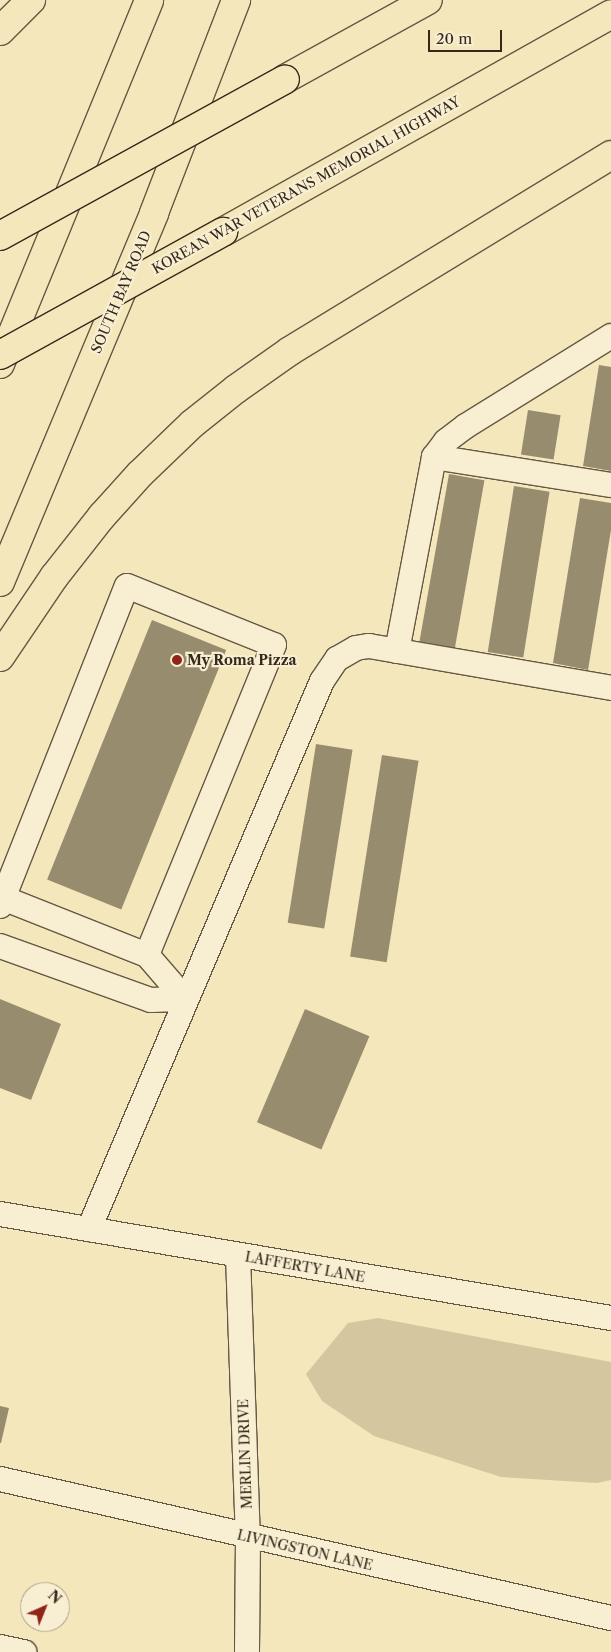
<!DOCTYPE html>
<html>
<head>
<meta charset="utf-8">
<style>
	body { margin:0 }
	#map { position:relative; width:611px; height:1652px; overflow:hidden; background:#f4e7bb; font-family:"Libre Caslon Text",serif }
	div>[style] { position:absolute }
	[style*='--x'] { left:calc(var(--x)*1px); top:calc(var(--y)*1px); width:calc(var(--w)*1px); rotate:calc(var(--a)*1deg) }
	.green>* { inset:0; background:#d4c7a0 }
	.building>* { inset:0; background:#988c6f; transform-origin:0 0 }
	.roads { filter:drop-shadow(1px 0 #655844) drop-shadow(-1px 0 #655844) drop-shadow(0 1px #655844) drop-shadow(0 -1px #655844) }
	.minor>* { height:24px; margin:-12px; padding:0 12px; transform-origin:12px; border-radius:12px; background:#f8efd3 }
	.highway>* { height:28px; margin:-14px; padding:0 14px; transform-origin:14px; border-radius:14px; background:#f4e7bb }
	.bridges { filter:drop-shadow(1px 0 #35291c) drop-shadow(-1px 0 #35291c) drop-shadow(0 1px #35291c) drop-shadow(0 -1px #35291c) }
	.highway-bridge>* { height:28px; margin:-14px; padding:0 14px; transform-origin:14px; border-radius:14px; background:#f4e7bb }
	.dots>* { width:14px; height:14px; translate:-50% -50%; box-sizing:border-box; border:2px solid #f8efd3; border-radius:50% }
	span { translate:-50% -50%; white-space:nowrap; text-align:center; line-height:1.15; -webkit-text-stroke:4.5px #f8efd3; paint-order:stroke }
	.street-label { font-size:14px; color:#35291c }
	.poi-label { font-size:14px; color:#35291c; font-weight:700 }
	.left { translate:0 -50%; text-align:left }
	.north { position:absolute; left:20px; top:1582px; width:50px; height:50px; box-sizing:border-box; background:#f8efd3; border:1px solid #aaa08a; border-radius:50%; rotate:44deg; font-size:14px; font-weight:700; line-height:20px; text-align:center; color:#35291c }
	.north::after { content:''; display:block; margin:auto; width:18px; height:22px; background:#8f2418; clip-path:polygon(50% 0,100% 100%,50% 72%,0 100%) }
	.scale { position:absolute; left:428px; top:30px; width:74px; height:22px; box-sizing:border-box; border:2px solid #35291c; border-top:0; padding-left:6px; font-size:15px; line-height:18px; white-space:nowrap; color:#35291c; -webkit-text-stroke:4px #f8efd3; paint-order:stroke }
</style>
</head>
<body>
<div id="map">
	<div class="green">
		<div style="clip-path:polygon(378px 1318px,611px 1362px,611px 1480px,597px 1483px,501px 1477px,374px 1436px,322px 1401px,306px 1374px,348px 1323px)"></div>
	</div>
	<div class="building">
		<div style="clip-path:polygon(599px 365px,611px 367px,611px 471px,583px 466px)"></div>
		<div style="left:528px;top:410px;width:33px;height:45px;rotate:9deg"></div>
		<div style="left:449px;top:474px;width:36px;height:170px;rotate:10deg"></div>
		<div style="left:514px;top:486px;width:36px;height:168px;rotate:9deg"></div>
		<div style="clip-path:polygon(580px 498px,611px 503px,611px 530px,588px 670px,553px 663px)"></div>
		<div style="left:152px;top:620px;width:80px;height:280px;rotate:22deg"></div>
		<div style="left:316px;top:744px;width:37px;height:181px;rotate:9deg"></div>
		<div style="left:382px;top:755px;width:37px;height:204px;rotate:9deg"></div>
		<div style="clip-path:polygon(0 999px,61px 1024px,31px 1100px,0 1088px)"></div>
		<div style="left:305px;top:1009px;width:70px;height:123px;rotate:23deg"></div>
		<div style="clip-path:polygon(0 1406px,9px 1408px,1px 1443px,0 1443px)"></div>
	</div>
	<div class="roads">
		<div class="minor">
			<div style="--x:434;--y:457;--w:179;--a:9"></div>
			<div style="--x:397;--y:651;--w:197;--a:-79.2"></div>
			<div style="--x:434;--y:457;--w:20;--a:-53"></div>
			<div style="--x:446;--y:441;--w:25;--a:-37"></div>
			<div style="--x:466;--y:426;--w:171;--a:-31.8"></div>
			<div style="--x:3;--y:898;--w:155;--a:21.6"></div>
			<div style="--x:0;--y:906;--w:344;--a:-68.4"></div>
			<div style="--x:127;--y:586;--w:158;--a:21.9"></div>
			<div style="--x:274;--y:645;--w:335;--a:112.3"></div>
			<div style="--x:147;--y:955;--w:58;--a:49.2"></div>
			<div style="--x:0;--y:946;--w:160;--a:19.7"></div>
			<div style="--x:151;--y:1000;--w:34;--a:-2"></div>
			<div style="--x:0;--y:1214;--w:620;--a:9.66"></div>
			<div style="--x:89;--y:1229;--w:595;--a:-66.97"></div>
			<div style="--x:322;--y:681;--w:27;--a:-56"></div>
			<div style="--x:337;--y:659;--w:22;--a:-30"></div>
			<div style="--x:356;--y:648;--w:13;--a:-9"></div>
			<div style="--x:369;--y:646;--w:246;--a:9.8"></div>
			<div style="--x:238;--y:1255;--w:282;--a:88"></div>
			<div style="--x:248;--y:1537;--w:115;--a:90.5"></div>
			<div style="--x:0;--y:1479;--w:627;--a:12.82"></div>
			<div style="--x:0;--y:1647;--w:25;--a:12"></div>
		</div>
		<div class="highway">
			<div style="--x:0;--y:31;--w:44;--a:-45"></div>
			<div style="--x:285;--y:79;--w:163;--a:-28.9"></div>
			<div style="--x:223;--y:232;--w:445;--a:-29.3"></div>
			<div style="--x:0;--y:364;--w:393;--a:-67.7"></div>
			<div style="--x:0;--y:582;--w:400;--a:-67.3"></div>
			<div style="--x:154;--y:213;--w:228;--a:-68.9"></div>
			<div style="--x:0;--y:657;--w:97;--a:-56"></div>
			<div style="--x:54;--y:577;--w:78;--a:-51.8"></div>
			<div style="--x:102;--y:516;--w:57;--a:-47.9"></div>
			<div style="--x:140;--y:474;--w:72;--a:-43.9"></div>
			<div style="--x:192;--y:424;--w:56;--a:-38.5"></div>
			<div style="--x:236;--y:389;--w:66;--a:-35.1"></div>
			<div style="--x:290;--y:351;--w:376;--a:-31.4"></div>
		</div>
	</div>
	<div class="bridges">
		<div class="highway-bridge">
			<div style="--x:0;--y:236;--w:325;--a:-28.8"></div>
			<div style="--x:0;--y:355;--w:255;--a:-28.9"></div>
		</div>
	</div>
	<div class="dots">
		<div style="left:177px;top:660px;background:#8f2418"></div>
	</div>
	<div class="street-label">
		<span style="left:306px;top:185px;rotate:-29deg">KOREAN WAR VETERANS MEMORIAL HIGHWAY</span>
		<span style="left:121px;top:292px;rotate:-67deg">SOUTH BAY ROAD</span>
		<span style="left:305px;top:1267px;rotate:10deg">LAFFERTY LANE</span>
		<span style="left:245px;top:1454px;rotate:-92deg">MERLIN DRIVE</span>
		<span style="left:305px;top:1550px;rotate:13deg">LIVINGSTON LANE</span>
	</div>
	<div class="poi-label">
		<span class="left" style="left:187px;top:660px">My Roma Pizza</span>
	</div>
	<div class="north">N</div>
	<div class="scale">20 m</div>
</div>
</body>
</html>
